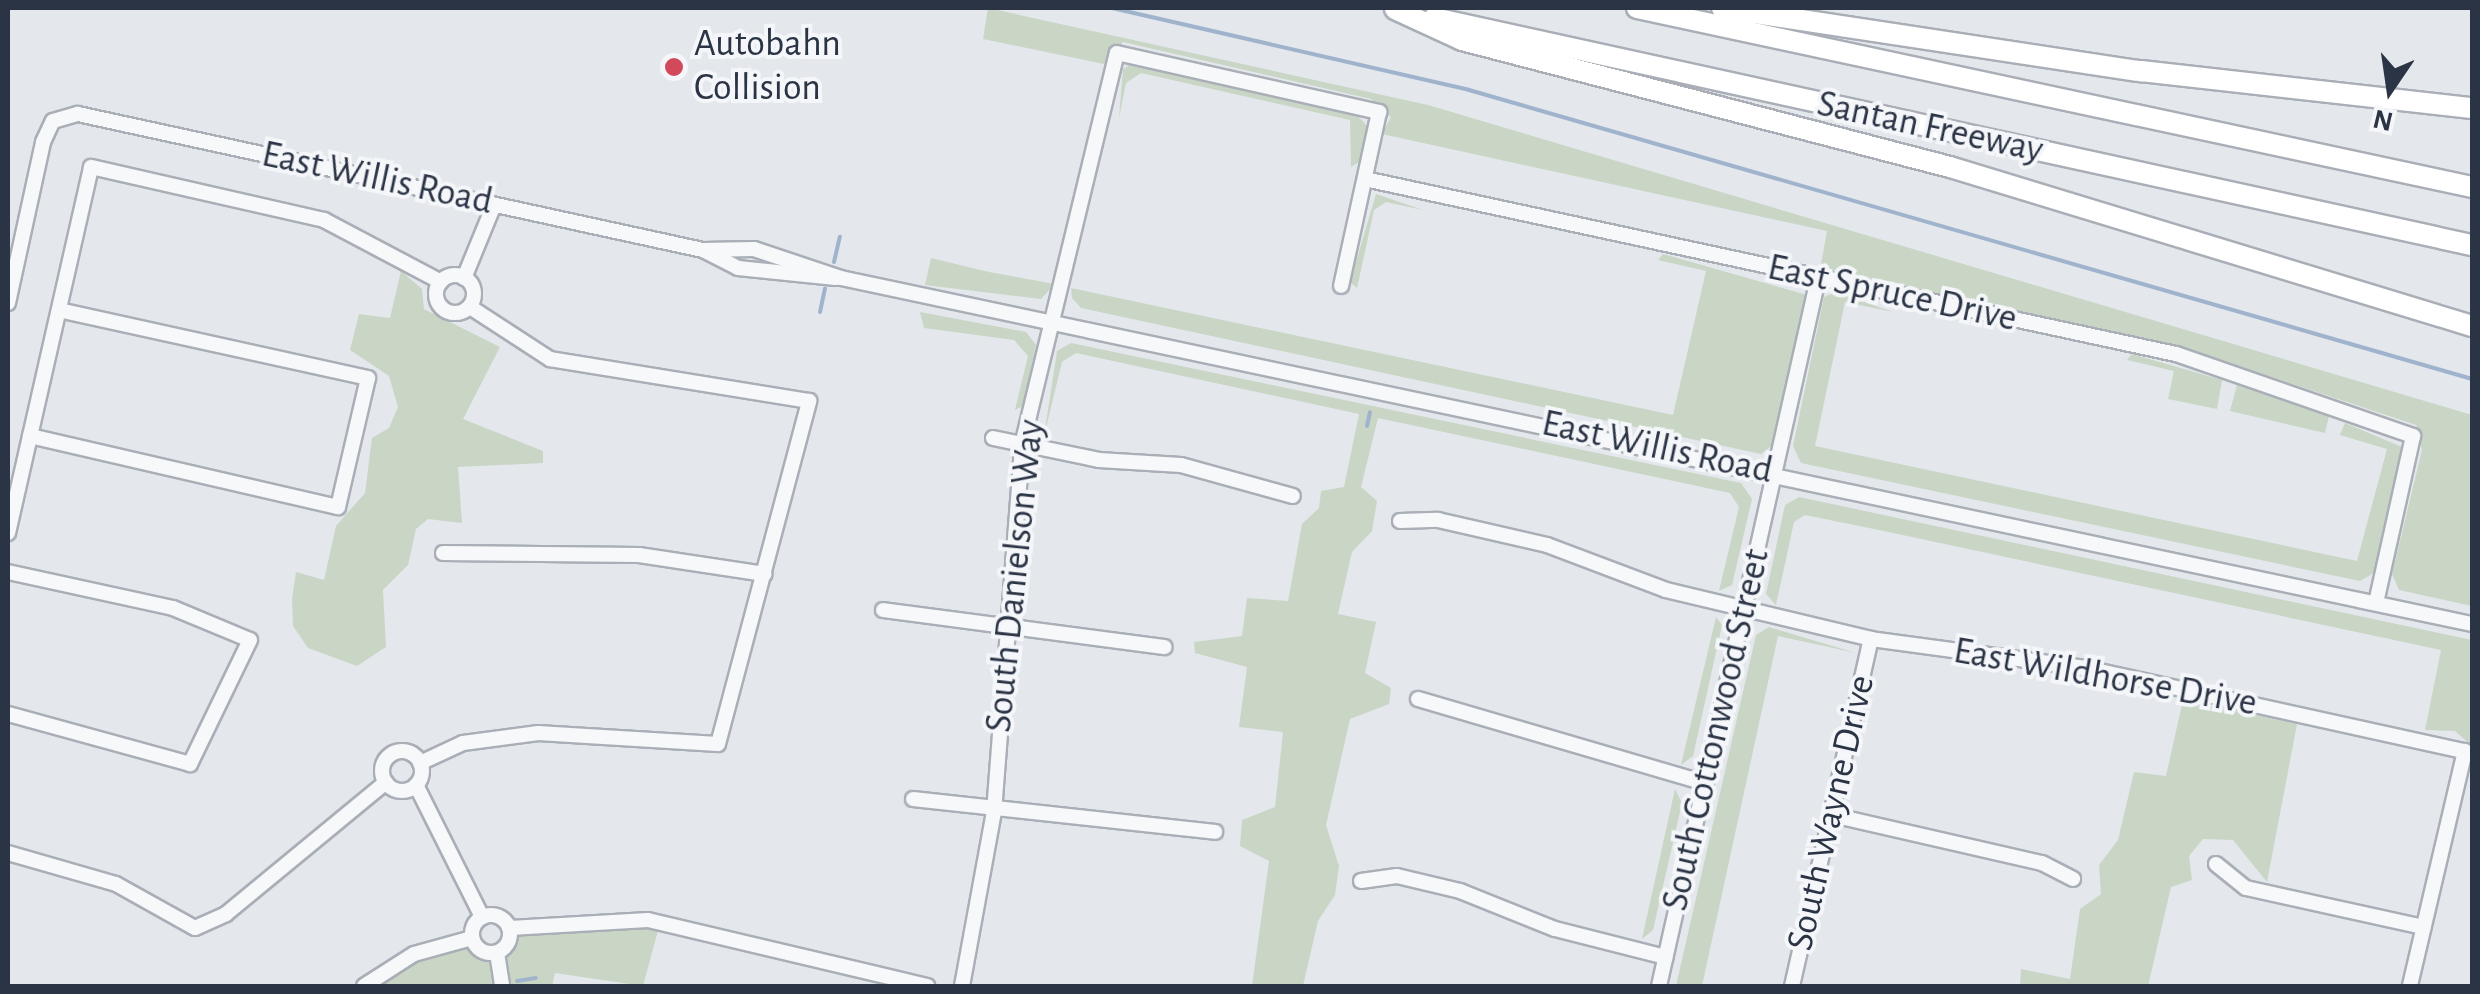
<!DOCTYPE html>
<html>
<head>
<meta charset="utf-8">
<style>
	body { margin:0 }
	#map { position:relative; width:2480px; height:994px; overflow:hidden; background:#e4e7ec; font-family:"Alegreya Sans",sans-serif }
	div>[style] { position:absolute }
	[style*='--x'] { left:calc(var(--x)*1px); top:calc(var(--y)*1px); width:calc(var(--w)*1px); rotate:calc(var(--a)*1deg) }
	.green>* { inset:0; background:#c9d6c5 }
	.stream>* { height:4px; margin:-2px; padding:0 2px; transform-origin:2px; border-radius:2px; background:#9fb4cc }
	.roads { filter:drop-shadow(2px 0 #a9aeb7) drop-shadow(-2px 0 #a9aeb7) drop-shadow(0 2px #a9aeb7) drop-shadow(0 -2px #a9aeb7) }
	.minor>* { height:14px; margin:-7px; padding:0 7px; transform-origin:7px; border-radius:7px; background:#f7f8fa }
	.minor>.ring { margin:-7px; padding:0; box-sizing:content-box; background:none; border:14px solid #f7f8fa; border-radius:50% }
	.highway>* { height:20px; margin:-10px; padding:0 10px; transform-origin:10px; border-radius:10px; background:#fff }
	.dots>* { width:28px; height:28px; translate:-50% -50%; box-sizing:border-box; border:5px solid #f4f6f9; border-radius:50% }
	span { translate:-50% -50%; white-space:nowrap; text-align:center; line-height:1.15; -webkit-text-stroke:8px #f4f6f9; paint-order:stroke }
	.poi-label { font-size:38px; color:#2b3445 }
	.left { translate:0 -50%; text-align:left }
	.street-label { font-size:38px; color:#2b3445 }
	.frame { position:absolute; inset:0; border:10px solid #2b3445; pointer-events:none }
	.north { position:absolute; left:2340px; top:40px; width:100px; height:100px; -webkit-text-stroke:8px #f4f6f9; paint-order:stroke; rotate:193deg; font-size:28px; font-weight:700; line-height:40px; text-align:center; color:#2b3445 }
	.north::after { content:''; display:block; margin:auto; width:35px; height:45px; background:#2b3445; clip-path:polygon(50% 0,100% 100%,50% 72%,0 100%) }
</style>
</head>
<body>
<div id="map">
	<div class="green">
		<div style="clip-path:polygon(988px 8px,1428px 105px,2472px 415px,2472px 606px,2399px 590px,2392px 574px,2422px 450px,2416px 425px,2176px 345px,1820px 270px,1827px 231px,1382px 134px,1391px 117px,1371px 99px,1123px 42px,1104px 64px,983px 39px)"></div>
		<div style="clip-path:polygon(1131px 64px,1357px 115px,1367px 126px,1359px 162px,1351px 167px,1350px 120px,1141px 73px,1126px 83px,1119px 118px,1123px 69px)"></div>
		<div style="clip-path:polygon(1376px 194px,1423px 210px,1386px 202px,1374px 210px,1357px 288px,1350px 282px)"></div>
		<div style="clip-path:polygon(1663px 254px,1807px 295px,1774px 444px,1761px 454px,1081px 308px,1072px 298px,1071px 288px,1673px 415px,1706px 271px,1658px 260px)"></div>
		<div style="clip-path:polygon(931px 258px,989px 272px,1055px 284px,1041px 299px,925px 285px)"></div>
		<div style="clip-path:polygon(401px 271px,422px 289px,424px 309px,500px 347px,463px 419px,543px 451px,543px 463px,458px 467px,462px 523px,428px 519px,416px 529px,408px 565px,383px 590px,386px 647px,357px 666px,308px 648px,293px 626px,292px 599px,296px 572px,324px 580px,336px 526px,365px 493px,372px 438px,389px 428px,398px 407px,389px 376px,350px 350px,359px 314px,390px 318px)"></div>
		<div style="clip-path:polygon(1836px 292px,1893px 312px,1845px 302px,1815px 446px,2357px 561px,2387px 449px,2340px 435px,2345px 423px,2402px 447px,2377px 571px,2360px 581px,1801px 463px,1793px 446px,1824px 297px)"></div>
		<div style="clip-path:polygon(920px 312px,1026px 332px,1036px 345px,1023px 406px,1015px 410px,1028px 356px,1014px 340px,924px 328px)"></div>
		<div style="clip-path:polygon(1071px 343px,1741px 483px,1752px 499px,1732px 585px,1719px 591px,1739px 507px,1730px 493px,1378px 418px,1361px 487px,1377px 501px,1372px 531px,1352px 552px,1338px 614px,1376px 622px,1365px 673px,1391px 688px,1389px 704px,1350px 719px,1326px 825px,1339px 866px,1335px 895px,1318px 921px,1303px 986px,1252px 986px,1269px 861px,1240px 846px,1242px 820px,1275px 807px,1283px 732px,1239px 727px,1247px 667px,1195px 653px,1194px 642px,1242px 636px,1247px 598px,1288px 601px,1302px 524px,1319px 508px,1321px 491px,1344px 487px,1359px 414px,1076px 353px,1062px 362px,1044px 436px,1057px 351px)"></div>
		<div style="clip-path:polygon(2132px 354px,2222px 380px,2217px 409px,2168px 399px,2174px 371px,2127px 360px)"></div>
		<div style="clip-path:polygon(2237px 385px,2329px 416px,2325px 433px,2230px 411px)"></div>
		<div style="clip-path:polygon(1799px 497px,2472px 640px,2472px 746px,2455px 731px,2425px 730px,2441px 650px,1879px 530px,1805px 515px,1794px 522px,1776px 605px,1766px 594px,1785px 505px)"></div>
		<div style="clip-path:polygon(1716px 617px,1722px 625px,1693px 756px,1681px 765px)"></div>
		<div style="clip-path:polygon(1769px 627px,1856px 653px,1778px 636px,1702px 986px,1676px 986px,1756px 635px)"></div>
		<div style="clip-path:polygon(2183px 700px,2297px 724px,2267px 882px,2233px 840px,2203px 839px,2189px 856px,2192px 880px,2171px 887px,2148px 986px,2020px 986px,2021px 969px,2070px 979px,2080px 909px,2101px 894px,2099px 865px,2118px 840px,2134px 772px,2166px 776px)"></div>
		<div style="clip-path:polygon(1675px 789px,1682px 803px,1653px 930px,1642px 939px)"></div>
		<div style="clip-path:polygon(660px 923px,643px 986px,555px 973px,552px 986px,364px 986px,414px 954px,474px 944px,497px 953px,511px 935px)"></div>
	</div>
	<div class="stream">
		<div style="--x:1112;--y:8;--w:366;--a:12.9"></div>
		<div style="--x:1469;--y:90;--w:1044;--a:16.07"></div>
		<div style="--x:834;--y:262;--w:26;--a:-77"></div>
		<div style="--x:820;--y:312;--w:24;--a:-78"></div>
		<div style="--x:1367;--y:426;--w:14;--a:-78"></div>
		<div style="--x:517;--y:981;--w:19;--a:-9"></div>
	</div>
	<div class="roads">
		<div class="minor">
			<div style="--x:1365;--y:179;--w:830;--a:12.18"></div>
			<div style="--x:2176;--y:354;--w:251;--a:19.1"></div>
			<div style="--x:2413;--y:436;--w:171;--a:102.5"></div>
			<div style="--x:703;--y:250;--w:51;--a:-1.1"></div>
			<div style="--x:754;--y:249;--w:92;--a:18.4"></div>
			<div style="--x:841;--y:278;--w:1667;--a:11.98"></div>
			<div class="ring" style="left:436px;top:275px;width:24px;height:24px"></div>
			<div style="--x:464;--y:278;--w:79;--a:-67.7"></div>
			<div style="--x:8;--y:303;--w:165;--a:-77.7"></div>
			<div style="--x:43;--y:142;--w:23;--a:-65"></div>
			<div style="--x:53;--y:121;--w:26;--a:-16"></div>
			<div style="--x:78;--y:114;--w:640;--a:12.28"></div>
			<div style="--x:703;--y:250;--w:39;--a:27"></div>
			<div style="--x:738;--y:268;--w:98;--a:5.9"></div>
			<div style="--x:30;--y:436;--w:316;--a:13"></div>
			<div style="--x:338;--y:507;--w:132;--a:-76.9"></div>
			<div style="--x:368;--y:378;--w:316;--a:-167.6"></div>
			<div style="--x:993;--y:438;--w:108;--a:11.7"></div>
			<div style="--x:1099;--y:460;--w:82;--a:3.5"></div>
			<div style="--x:1181;--y:465;--w:116;--a:15.5"></div>
			<div style="--x:1400;--y:521;--w:38;--a:-2"></div>
			<div style="--x:1438;--y:520;--w:112;--a:12.9"></div>
			<div style="--x:1547;--y:545;--w:127;--a:20.7"></div>
			<div style="--x:1666;--y:590;--w:211;--a:13.4"></div>
			<div style="--x:1871;--y:639;--w:217;--a:7.7"></div>
			<div style="--x:2086;--y:668;--w:388;--a:12.4"></div>
			<div style="--x:2465;--y:751;--w:241;--a:103.2"></div>
			<div style="--x:8;--y:533;--w:375;--a:-77.2"></div>
			<div style="--x:91;--y:167;--w:239;--a:12.8"></div>
			<div style="--x:324;--y:220;--w:132;--a:27.9"></div>
			<div style="--x:443;--y:553;--w:196;--a:0.6"></div>
			<div style="--x:639;--y:555;--w:127;--a:8.6"></div>
			<div style="--x:8;--y:572;--w:169;--a:12.3"></div>
			<div style="--x:173;--y:608;--w:83;--a:22.6"></div>
			<div style="--x:250;--y:640;--w:138;--a:115.8"></div>
			<div style="--x:190;--y:764;--w:189;--a:-164.6"></div>
			<div style="--x:883;--y:610;--w:284;--a:7.5"></div>
			<div style="--x:1418;--y:699;--w:300;--a:16.3"></div>
			<div class="ring" style="left:382px;top:751px;width:26px;height:26px"></div>
			<div style="--x:420;--y:763;--w:47;--a:-24.9"></div>
			<div style="--x:463;--y:743;--w:76;--a:-7.6"></div>
			<div style="--x:538;--y:733;--w:180;--a:3.5"></div>
			<div style="--x:718;--y:744;--w:355;--a:-75.1"></div>
			<div style="--x:809;--y:401;--w:262;--a:-170.8"></div>
			<div style="--x:550;--y:359;--w:95;--a:-147"></div>
			<div style="--x:416;--y:785;--w:148;--a:63.4"></div>
			<div style="--x:913;--y:799;--w:304;--a:6.2"></div>
			<div style="--x:1832;--y:815;--w:215;--a:12.9"></div>
			<div style="--x:2042;--y:863;--w:35;--a:27"></div>
			<div style="--x:8;--y:853;--w:112;--a:16"></div>
			<div style="--x:116;--y:884;--w:90;--a:29.1"></div>
			<div style="--x:195;--y:928;--w:34;--a:-24"></div>
			<div style="--x:226;--y:914;--w:207;--a:-39.5"></div>
			<div style="--x:2216;--y:864;--w:38;--a:39"></div>
			<div style="--x:2246;--y:888;--w:182;--a:12.4"></div>
			<div style="--x:1361;--y:881;--w:36;--a:-8"></div>
			<div style="--x:1397;--y:876;--w:65;--a:13.4"></div>
			<div style="--x:1460;--y:891;--w:102;--a:21.8"></div>
			<div style="--x:1555;--y:929;--w:114;--a:14.2"></div>
			<div class="ring" style="left:472px;top:915px;width:24px;height:24px"></div>
			<div style="--x:510;--y:928;--w:138;--a:-3.3"></div>
			<div style="--x:648;--y:920;--w:287;--a:13.3"></div>
			<div style="--x:497;--y:953;--w:33;--a:81"></div>
			<div style="--x:364;--y:986;--w:59;--a:-32.6"></div>
			<div style="--x:414;--y:954;--w:60;--a:-15.4"></div>
			<div style="--x:962;--y:986;--w:177;--a:-79.6"></div>
			<div style="--x:994;--y:812;--w:368;--a:-85.6"></div>
			<div style="--x:1022;--y:445;--w:403;--a:-76.4"></div>
			<div style="--x:1117;--y:53;--w:269;--a:12.7"></div>
			<div style="--x:1379;--y:112;--w:178;--a:102.3"></div>
			<div style="--x:1659;--y:986;--w:725;--a:-77.33"></div>
			<div style="--x:1792;--y:986;--w:356;--a:-77.2"></div>
		</div>
		<div class="highway">
			<div style="--x:1637;--y:8;--w:854;--a:12.1"></div>
			<div style="--x:1722;--y:8;--w:424;--a:8.6"></div>
			<div style="--x:2141;--y:71;--w:333;--a:6.4"></div>
			<div style="--x:1395;--y:9;--w:74;--a:24.8"></div>
			<div style="--x:1462;--y:40;--w:504;--a:14.59"></div>
			<div style="--x:1950;--y:167;--w:546;--a:16.94"></div>
			<div style="--x:1434;--y:18;--w:1063;--a:12.34"></div>
		</div>
	</div>
	<div class="dots">
		<div style="left:674px;top:67px;background:#d1495b"></div>
	</div>
	<div class="poi-label">
		<span class="left" style="left:694px;top:67px">Autobahn<br>Collision</span>
	</div>
	<div class="street-label">
		<span style="left:1930px;top:128px;rotate:12deg">Santan Freeway</span>
		<span style="left:377px;top:179px;rotate:12deg">East Willis Road</span>
		<span style="left:1892px;top:294px;rotate:12deg">East Spruce Drive</span>
		<span style="left:1657px;top:448px;rotate:12deg">East Willis Road</span>
		<span style="left:1016px;top:576px;rotate:-84deg">South Danielson Way</span>
		<span style="left:2105px;top:678px;rotate:10deg">East Wildhorse Drive</span>
		<span style="left:1717px;top:730px;rotate:-77deg">South Cottonwood Street</span>
		<span style="left:1832px;top:813px;rotate:-77deg">South Wayne Drive</span>
	</div>
	<div class="frame"></div>
	<div class="north">N</div>
</div>
</body>
</html>
